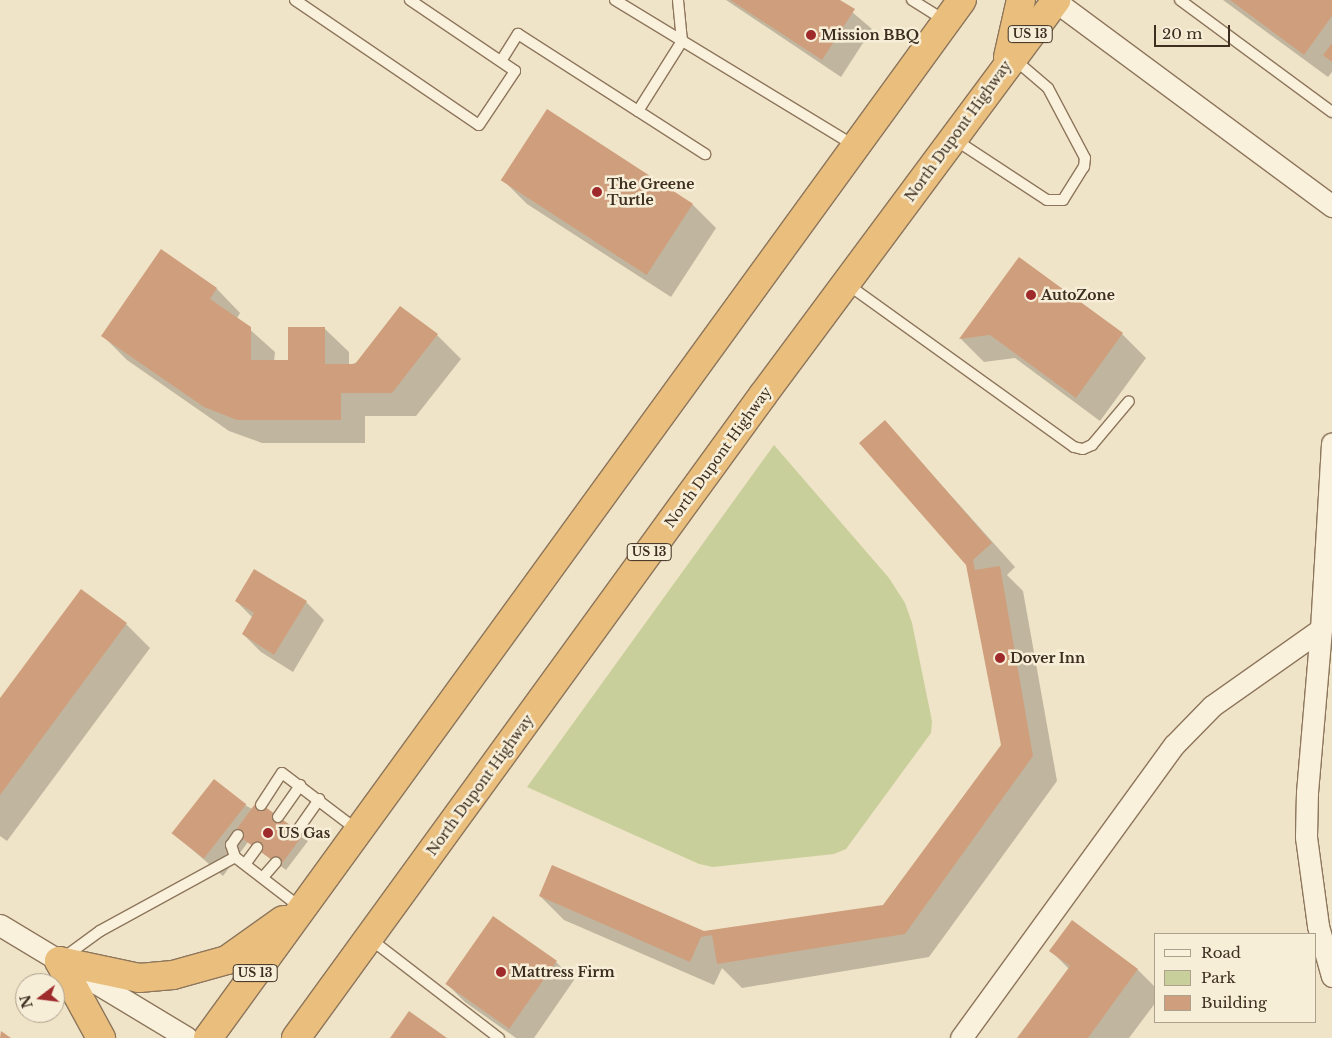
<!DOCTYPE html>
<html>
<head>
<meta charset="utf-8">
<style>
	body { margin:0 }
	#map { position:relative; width:1332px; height:1038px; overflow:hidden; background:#f0e4c8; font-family:"Libre Baskerville",serif }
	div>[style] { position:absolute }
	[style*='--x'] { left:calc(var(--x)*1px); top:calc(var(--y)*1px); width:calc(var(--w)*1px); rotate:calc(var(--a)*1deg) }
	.green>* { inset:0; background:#c9cf9b }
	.shadow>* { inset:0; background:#0003 }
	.building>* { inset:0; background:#cf9f7d; transform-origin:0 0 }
	.roads { filter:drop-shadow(1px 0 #8d765c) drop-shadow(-1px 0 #8d765c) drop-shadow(0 1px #8d765c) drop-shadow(0 -1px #8d765c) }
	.service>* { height:10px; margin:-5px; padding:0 5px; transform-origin:5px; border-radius:5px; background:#faf1dc }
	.minor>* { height:21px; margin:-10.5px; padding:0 10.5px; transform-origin:10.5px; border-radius:10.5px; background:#faf1dc }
	.trunk>* { height:28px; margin:-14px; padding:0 14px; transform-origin:14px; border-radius:14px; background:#eabe7c }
	.dots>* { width:14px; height:14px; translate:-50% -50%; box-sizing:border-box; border:2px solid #f7eed8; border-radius:50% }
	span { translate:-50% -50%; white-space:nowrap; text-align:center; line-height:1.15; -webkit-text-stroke:5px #f7eed8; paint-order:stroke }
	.shield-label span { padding:1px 4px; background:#f7eed8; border:1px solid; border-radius:4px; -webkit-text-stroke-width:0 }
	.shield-label { font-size:12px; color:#3d2e20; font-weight:700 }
	.poi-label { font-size:14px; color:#3d2e20; font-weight:700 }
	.left { translate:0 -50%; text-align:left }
	.street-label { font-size:14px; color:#3d2e20 }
	.legend { position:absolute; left:1154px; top:933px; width:162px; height:90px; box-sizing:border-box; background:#f7eed8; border:1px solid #ada18e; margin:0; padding:6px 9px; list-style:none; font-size:15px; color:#3d2e20 }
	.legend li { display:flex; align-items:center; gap:10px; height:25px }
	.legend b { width:25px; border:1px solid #ada18e }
	.north { position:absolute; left:15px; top:973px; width:50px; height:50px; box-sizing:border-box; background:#f7eed8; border:1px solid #ada18e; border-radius:50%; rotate:255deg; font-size:14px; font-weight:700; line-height:20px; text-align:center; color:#3d2e20 }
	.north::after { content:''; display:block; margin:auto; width:18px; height:22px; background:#9e2a2b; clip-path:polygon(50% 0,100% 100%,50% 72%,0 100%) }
	.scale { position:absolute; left:1154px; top:25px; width:76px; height:22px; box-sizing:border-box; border:2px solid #3d2e20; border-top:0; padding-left:6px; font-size:15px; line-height:18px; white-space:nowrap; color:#3d2e20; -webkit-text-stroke:4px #f7eed8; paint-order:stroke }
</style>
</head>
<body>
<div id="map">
	<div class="green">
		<div style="clip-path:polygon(774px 445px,889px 578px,905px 603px,912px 623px,932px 721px,931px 733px,846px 849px,834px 854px,713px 867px,699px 864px,527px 787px)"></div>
	</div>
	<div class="shadow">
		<div style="clip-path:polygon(726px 0,838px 0,872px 29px,841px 77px)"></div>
		<div style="clip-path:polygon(1223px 0,1332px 0,1332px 72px,1328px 77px)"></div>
		<div style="clip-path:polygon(503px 180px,692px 204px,716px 228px,671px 297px,527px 204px)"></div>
		<div style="clip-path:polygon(161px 251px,217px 289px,240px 313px,237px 318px,275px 352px,274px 362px,290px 362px,325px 329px,349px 352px,349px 365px,437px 335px,461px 359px,416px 416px,365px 416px,365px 443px,262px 443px,229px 431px,127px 360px,103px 336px)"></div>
		<div style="clip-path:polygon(1019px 259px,1122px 334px,1146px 358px,1100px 421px,1015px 358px,984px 362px,961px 339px)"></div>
		<div style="clip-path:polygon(885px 422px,1015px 567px,1007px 575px,1023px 591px,1057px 781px,929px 957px,742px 988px,722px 968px,714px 985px,564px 920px,540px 896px,704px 932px,884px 906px,1002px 745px,967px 564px)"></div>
		<div style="clip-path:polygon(236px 601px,306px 602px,324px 620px,293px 672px,261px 652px,243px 634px,253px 618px)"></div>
		<div style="clip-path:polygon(126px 624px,150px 648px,7px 841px,0 836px,0 700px)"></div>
		<div style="clip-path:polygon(245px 805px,308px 841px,286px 870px,248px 842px,223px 876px,174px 834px)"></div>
		<div style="clip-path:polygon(1072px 922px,1138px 970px,1156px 988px,1156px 1002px,1129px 1038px,1019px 1038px,1069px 969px,1051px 951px)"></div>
		<div style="clip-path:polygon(556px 962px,574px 980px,534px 1038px,516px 1038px,465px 1002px,447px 984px)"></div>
	</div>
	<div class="building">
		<div style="clip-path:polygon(730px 0,840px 0,855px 9px,822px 60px)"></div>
		<div style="clip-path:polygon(1230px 0,1332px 0,1332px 16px,1304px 55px)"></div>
		<div style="clip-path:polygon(1332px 43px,1332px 62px,1323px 55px)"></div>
		<div style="left:547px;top:109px;width:174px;height:85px;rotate:33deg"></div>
		<div style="clip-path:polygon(161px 249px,217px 288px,210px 299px,251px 327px,251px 360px,288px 360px,288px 327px,325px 327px,325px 364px,355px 364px,400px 306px,438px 334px,392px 393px,341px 393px,341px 420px,237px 420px,204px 407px,101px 336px)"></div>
		<div style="clip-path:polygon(1019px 257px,1123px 333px,1076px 398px,990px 335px,959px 339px)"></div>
		<div style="clip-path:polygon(885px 420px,992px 543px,973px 560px,975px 570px,1000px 566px,1033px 756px,905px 934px,717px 964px,712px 935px,701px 937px,690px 962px,539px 896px,552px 865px,704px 931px,883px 905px,1001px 745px,966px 565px,859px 443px)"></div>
		<div style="clip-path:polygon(254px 569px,307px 601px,274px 655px,242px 634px,254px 613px,235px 601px)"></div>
		<div style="clip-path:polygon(81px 589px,127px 623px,0 795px,0 698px)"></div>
		<div style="left:214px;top:779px;width:41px;height:69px;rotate:38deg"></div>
		<div style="left:257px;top:801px;width:57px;height:39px;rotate:36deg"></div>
		<div style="left:493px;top:916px;width:78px;height:83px;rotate:35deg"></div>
		<div style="clip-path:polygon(1072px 920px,1138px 969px,1088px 1038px,1017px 1038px,1070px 966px,1049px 951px)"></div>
		<div style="clip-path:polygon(409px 1011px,447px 1038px,390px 1038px)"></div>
		<div style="clip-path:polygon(1px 1031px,11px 1038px,0 1038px)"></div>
	</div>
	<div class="roads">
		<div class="service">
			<div style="--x:295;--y:0;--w:222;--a:34.2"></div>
			<div style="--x:479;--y:125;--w:65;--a:-56.3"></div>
			<div style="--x:515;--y:71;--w:127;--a:-145.9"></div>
			<div style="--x:615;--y:0;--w:281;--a:31.3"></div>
			<div style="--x:912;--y:0;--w:39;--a:32"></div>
			<div style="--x:1180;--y:0;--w:189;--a:36.4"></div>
			<div style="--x:501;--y:61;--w:32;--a:-58"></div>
			<div style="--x:518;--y:34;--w:143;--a:32.7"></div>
			<div style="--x:638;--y:111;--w:83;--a:-57.8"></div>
			<div style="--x:682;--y:41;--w:41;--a:-95.6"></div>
			<div style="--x:638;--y:111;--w:80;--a:32.7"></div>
			<div style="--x:954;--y:139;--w:111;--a:33.3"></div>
			<div style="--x:1047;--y:200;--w:16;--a:0"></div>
			<div style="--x:1063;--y:200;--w:39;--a:-58"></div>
			<div style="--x:1084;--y:167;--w:9;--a:-84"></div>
			<div style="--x:1085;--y:158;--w:79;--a:-117.9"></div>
			<div style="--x:1048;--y:88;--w:45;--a:-139.5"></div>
			<div style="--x:847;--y:284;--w:279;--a:35.7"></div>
			<div style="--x:1074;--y:447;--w:9;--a:13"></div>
			<div style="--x:1083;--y:449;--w:10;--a:-24"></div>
			<div style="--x:1092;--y:445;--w:57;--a:-49.9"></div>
			<div style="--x:261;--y:805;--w:38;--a:-57"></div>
			<div style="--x:282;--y:773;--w:94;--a:37.2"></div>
			<div style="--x:278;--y:817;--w:39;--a:-55"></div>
			<div style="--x:297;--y:831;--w:39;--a:-55"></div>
			<div style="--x:235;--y:857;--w:13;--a:-108"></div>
			<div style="--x:231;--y:845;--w:12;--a:-55"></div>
			<div style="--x:246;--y:863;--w:19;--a:-54"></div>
			<div style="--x:264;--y:876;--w:18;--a:-49"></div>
			<div style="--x:369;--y:938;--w:164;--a:37.6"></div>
			<div style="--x:63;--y:958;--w:46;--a:-36.1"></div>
			<div style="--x:100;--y:931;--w:154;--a:-28.7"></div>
			<div style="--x:235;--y:857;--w:82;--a:37.6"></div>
		</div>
		<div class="minor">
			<div style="--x:1055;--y:1;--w:345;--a:36.5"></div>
			<div style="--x:1321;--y:629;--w:186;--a:-86.6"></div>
			<div style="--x:0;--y:925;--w:218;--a:31.1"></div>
			<div style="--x:961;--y:1038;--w:362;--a:-54"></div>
			<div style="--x:1174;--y:745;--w:54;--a:-45.7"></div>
			<div style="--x:1212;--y:706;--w:133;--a:-35.2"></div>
			<div style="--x:1321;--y:629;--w:164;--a:94.9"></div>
			<div style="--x:1307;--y:792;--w:45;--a:91.3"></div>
			<div style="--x:1306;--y:837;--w:90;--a:82.3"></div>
			<div style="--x:1318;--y:926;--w:52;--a:74.4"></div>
		</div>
		<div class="trunk">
			<div style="--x:1008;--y:57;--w:58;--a:-77.2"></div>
			<div style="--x:59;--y:961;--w:82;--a:12"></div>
			<div style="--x:139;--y:978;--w:34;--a:-5"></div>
			<div style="--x:173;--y:975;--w:56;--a:-15.5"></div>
			<div style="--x:227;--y:960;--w:69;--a:-35.5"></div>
			<div style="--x:59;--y:961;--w:88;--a:61.4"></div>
			<div style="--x:208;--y:1038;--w:1283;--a:-54.01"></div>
			<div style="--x:296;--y:1038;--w:795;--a:-54.01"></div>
			<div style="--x:763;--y:395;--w:492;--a:-53.4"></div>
		</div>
	</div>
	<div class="dots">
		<div style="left:811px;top:35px;background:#9e2a2b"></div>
		<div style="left:597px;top:192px;background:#9e2a2b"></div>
		<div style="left:1031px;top:295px;background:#9e2a2b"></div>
		<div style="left:1000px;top:658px;background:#9e2a2b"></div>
		<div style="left:268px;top:833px;background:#9e2a2b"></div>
		<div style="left:501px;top:972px;background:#9e2a2b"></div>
	</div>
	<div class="shield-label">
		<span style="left:1030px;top:34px">US 13</span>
		<span style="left:649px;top:552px">US 13</span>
		<span style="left:255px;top:973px">US 13</span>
	</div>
	<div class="poi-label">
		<span class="left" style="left:821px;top:35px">Mission BBQ</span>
		<span class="left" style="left:607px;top:192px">The Greene<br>Turtle</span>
		<span class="left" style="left:1041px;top:295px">AutoZone</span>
		<span class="left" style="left:1010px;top:658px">Dover Inn</span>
		<span class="left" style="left:278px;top:833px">US Gas</span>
		<span class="left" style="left:511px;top:972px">Mattress Firm</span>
	</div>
	<div class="street-label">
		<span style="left:958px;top:131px;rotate:-54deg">North Dupont Highway</span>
		<span style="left:718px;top:457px;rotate:-54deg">North Dupont Highway</span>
		<span style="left:480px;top:785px;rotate:-54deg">North Dupont Highway</span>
	</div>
	<ul class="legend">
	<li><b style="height:6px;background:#faf1dc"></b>Road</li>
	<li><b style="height:14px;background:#c9cf9b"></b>Park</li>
	<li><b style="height:14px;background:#cf9f7d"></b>Building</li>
	</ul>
	<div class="north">N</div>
	<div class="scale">20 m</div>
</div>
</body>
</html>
